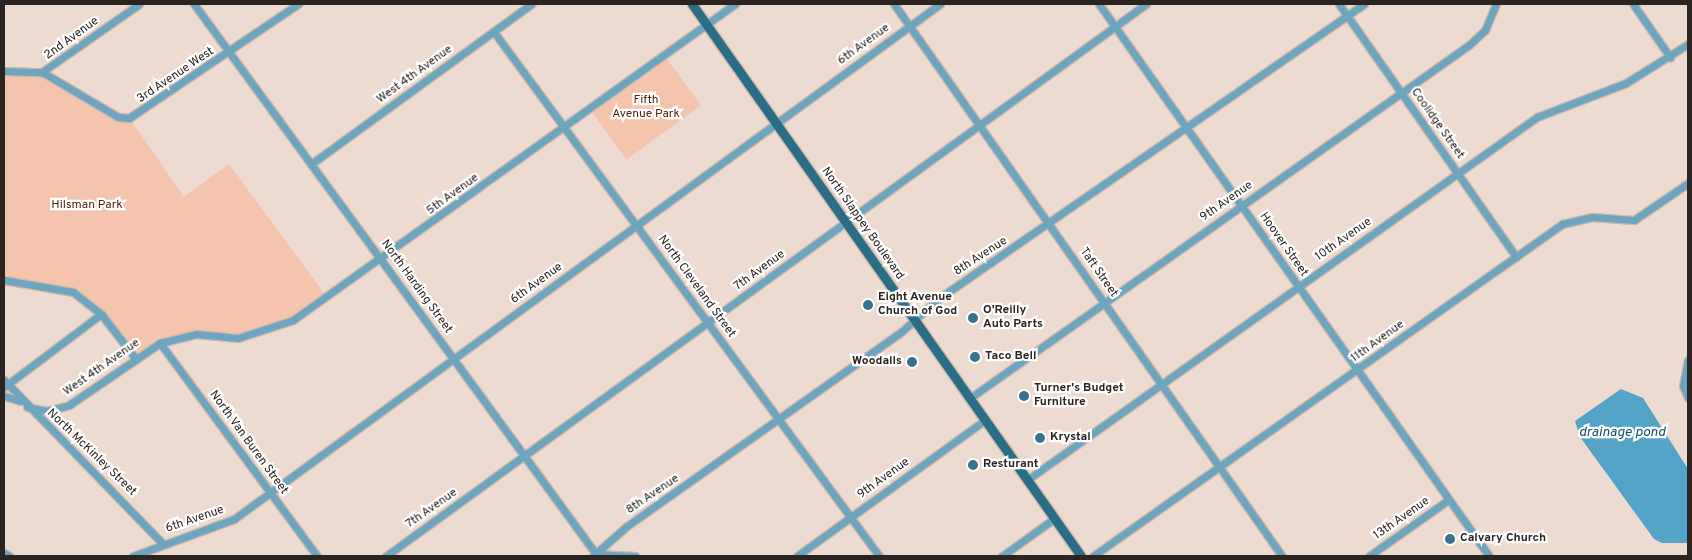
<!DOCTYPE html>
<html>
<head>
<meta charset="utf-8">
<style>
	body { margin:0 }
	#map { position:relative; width:1692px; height:560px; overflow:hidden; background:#eddad1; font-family:Overpass,sans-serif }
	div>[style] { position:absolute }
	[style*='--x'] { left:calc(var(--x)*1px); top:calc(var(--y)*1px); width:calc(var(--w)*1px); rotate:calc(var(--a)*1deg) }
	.green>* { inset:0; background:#f4c4ad; transform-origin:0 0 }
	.water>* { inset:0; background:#53a4c6 }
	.roads { filter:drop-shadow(1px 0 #cab9b1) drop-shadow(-1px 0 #cab9b1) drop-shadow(0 1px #cab9b1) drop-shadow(0 -1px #cab9b1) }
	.minor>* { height:7px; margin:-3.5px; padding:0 3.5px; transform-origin:3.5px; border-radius:3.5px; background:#6da4be }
	.major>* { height:9px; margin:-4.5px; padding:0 4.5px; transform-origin:4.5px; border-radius:4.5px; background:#2a6d87 }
	.dots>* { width:14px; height:14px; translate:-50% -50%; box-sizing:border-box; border:2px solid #fff; border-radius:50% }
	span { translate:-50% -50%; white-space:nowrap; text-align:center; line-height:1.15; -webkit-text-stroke:4.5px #fff; paint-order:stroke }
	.street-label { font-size:12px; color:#2b2421 }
	.park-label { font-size:12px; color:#4f240a }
	.poi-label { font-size:12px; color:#2b2421; font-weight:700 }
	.left { translate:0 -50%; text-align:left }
	.right { translate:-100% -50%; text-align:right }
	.water-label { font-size:14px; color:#0e516a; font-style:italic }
	.frame { position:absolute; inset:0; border:5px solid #2b2421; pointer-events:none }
</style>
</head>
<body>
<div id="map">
	<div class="green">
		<div style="left:665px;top:56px;width:61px;height:92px;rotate:54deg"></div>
		<div style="clip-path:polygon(4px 72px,39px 73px,118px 117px,130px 119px,184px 197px,229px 164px,326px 296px,292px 319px,238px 337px,194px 333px,136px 357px,114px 326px,73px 290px,4px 279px)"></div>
	</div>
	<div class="water">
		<div style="clip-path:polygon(1621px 389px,1643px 398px,1688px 469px,1687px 543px,1662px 543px,1654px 539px,1580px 437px,1575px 421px)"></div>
	</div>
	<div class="roads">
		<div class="minor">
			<div style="--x:194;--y:4;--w:681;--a:53.84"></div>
			<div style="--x:596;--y:554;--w:39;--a:3"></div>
			<div style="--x:894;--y:4;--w:675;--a:54.9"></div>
			<div style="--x:1099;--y:4;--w:676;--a:54.76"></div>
			<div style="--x:1339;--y:4;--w:309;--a:55"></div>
			<div style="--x:1633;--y:4;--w:65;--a:55.1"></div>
			<div style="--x:494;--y:32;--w:650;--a:53.69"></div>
			<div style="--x:4;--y:71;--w:38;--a:2"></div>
			<div style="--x:42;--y:72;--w:88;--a:30.6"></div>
			<div style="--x:118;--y:117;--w:11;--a:5"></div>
			<div style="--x:129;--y:118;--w:204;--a:-34"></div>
			<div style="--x:42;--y:72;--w:118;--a:-35"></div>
			<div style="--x:311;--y:164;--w:272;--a:-36"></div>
			<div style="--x:4;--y:280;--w:70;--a:9.9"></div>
			<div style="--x:73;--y:292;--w:36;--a:38"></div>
			<div style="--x:101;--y:314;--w:57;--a:52.1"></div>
			<div style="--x:160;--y:343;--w:265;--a:53.6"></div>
			<div style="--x:1688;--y:360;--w:26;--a:101"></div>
			<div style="--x:1683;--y:386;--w:13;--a:67"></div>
			<div style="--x:4;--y:380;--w:227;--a:45.9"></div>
			<div style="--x:4;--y:387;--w:121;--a:-37"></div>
			<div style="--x:4;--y:396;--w:17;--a:17"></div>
			<div style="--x:970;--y:398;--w:611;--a:-35.28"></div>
			<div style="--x:1469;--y:45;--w:22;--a:-43"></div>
			<div style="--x:1485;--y:30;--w:28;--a:-67"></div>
			<div style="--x:27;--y:407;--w:20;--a:11"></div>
			<div style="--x:47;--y:411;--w:23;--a:-15"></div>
			<div style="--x:69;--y:405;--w:110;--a:-34.3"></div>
			<div style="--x:160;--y:343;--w:37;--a:-14"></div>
			<div style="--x:196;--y:334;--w:42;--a:5.4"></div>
			<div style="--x:238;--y:338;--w:58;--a:-18.1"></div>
			<div style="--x:293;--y:320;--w:543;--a:-35.56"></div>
			<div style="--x:1027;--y:480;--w:626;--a:-35.44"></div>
			<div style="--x:1537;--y:117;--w:95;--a:-20.9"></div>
			<div style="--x:1626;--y:83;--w:73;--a:-32.2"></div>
			<div style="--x:4;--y:553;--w:6;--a:31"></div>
			<div style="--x:133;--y:556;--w:108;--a:-20.1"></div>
			<div style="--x:234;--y:519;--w:874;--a:-36.11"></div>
			<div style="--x:386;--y:556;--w:939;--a:-35.99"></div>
			<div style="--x:593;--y:556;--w:45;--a:-41.4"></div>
			<div style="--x:627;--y:526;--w:336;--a:-35.3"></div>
			<div style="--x:901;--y:332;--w:50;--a:-41.7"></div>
			<div style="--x:938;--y:299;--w:518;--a:-34.7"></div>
			<div style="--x:797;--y:556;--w:232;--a:-35.9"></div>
			<div style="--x:1002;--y:556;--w:65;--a:-35.6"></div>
			<div style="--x:1093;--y:556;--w:575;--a:-35.29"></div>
			<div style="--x:1562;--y:224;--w:31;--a:-13"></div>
			<div style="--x:1592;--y:217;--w:42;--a:4.1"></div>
			<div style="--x:1634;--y:220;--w:65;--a:-34.4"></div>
			<div style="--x:1369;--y:556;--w:97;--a:-35.3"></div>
		</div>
		<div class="major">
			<div style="--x:692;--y:4;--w:675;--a:54.83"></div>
		</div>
	</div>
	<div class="dots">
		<div style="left:868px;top:305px;background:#38728b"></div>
		<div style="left:973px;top:318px;background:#38728b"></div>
		<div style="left:975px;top:357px;background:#38728b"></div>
		<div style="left:912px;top:362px;background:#38728b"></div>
		<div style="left:1024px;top:396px;background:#38728b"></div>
		<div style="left:1040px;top:438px;background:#38728b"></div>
		<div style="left:973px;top:465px;background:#38728b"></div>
		<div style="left:1450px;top:539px;background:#38728b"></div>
	</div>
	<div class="street-label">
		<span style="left:72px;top:39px;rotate:-36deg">2nd Avenue</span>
		<span style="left:864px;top:45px;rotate:-36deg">6th Avenue</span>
		<span style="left:415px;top:75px;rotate:-36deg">West 4th Avenue</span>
		<span style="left:176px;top:76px;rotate:-34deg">3rd Avenue West</span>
		<span style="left:1437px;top:124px;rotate:55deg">Coolidge Street</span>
		<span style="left:453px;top:195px;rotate:-36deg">5th Avenue</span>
		<span style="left:1227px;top:202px;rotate:-35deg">9th Avenue</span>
		<span style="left:862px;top:224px;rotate:55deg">North Slappey Boulevard</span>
		<span style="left:1344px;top:240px;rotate:-35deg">10th Avenue</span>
		<span style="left:1283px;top:245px;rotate:55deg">Hoover Street</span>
		<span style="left:981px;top:257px;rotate:-33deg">8th Avenue</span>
		<span style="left:760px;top:271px;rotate:-36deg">7th Avenue</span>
		<span style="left:1098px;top:273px;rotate:55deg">Taft Street</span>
		<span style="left:537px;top:284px;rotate:-36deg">6th Avenue</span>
		<span style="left:416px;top:287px;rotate:54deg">North Harding Street</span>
		<span style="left:696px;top:287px;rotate:54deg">North Cleveland Street</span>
		<span style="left:1378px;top:342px;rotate:-36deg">11th Avenue</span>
		<span style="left:102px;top:368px;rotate:-35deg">West 4th Avenue</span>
		<span style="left:248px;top:443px;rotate:54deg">North Van Buren Street</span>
		<span style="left:91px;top:453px;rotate:44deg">North McKinley Street</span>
		<span style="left:884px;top:479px;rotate:-36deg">9th Avenue</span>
		<span style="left:653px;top:495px;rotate:-34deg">8th Avenue</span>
		<span style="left:432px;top:509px;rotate:-35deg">7th Avenue</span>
		<span style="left:1402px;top:519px;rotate:-35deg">13th Avenue</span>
		<span style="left:195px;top:520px;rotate:-19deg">6th Avenue</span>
	</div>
	<div class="park-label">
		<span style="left:646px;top:108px">Fifth<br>Avenue Park</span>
		<span style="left:87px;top:206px">Hilsman Park</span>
	</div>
	<div class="poi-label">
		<span class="left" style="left:878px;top:305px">Eight Avenue<br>Church of God</span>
		<span class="left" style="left:983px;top:318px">O'Reilly<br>Auto Parts</span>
		<span class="left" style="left:985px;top:357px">Taco Bell</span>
		<span class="right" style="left:902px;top:362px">Woodalls</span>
		<span class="left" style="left:1034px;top:396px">Turner's Budget<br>Furniture</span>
		<span class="left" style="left:1050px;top:438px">Krystal</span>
		<span class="left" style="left:983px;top:465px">Resturant</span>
		<span class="left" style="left:1460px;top:539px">Calvary Church</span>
	</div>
	<div class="water-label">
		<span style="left:1622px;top:433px">drainage pond</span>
	</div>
	<div class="frame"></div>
</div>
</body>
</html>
